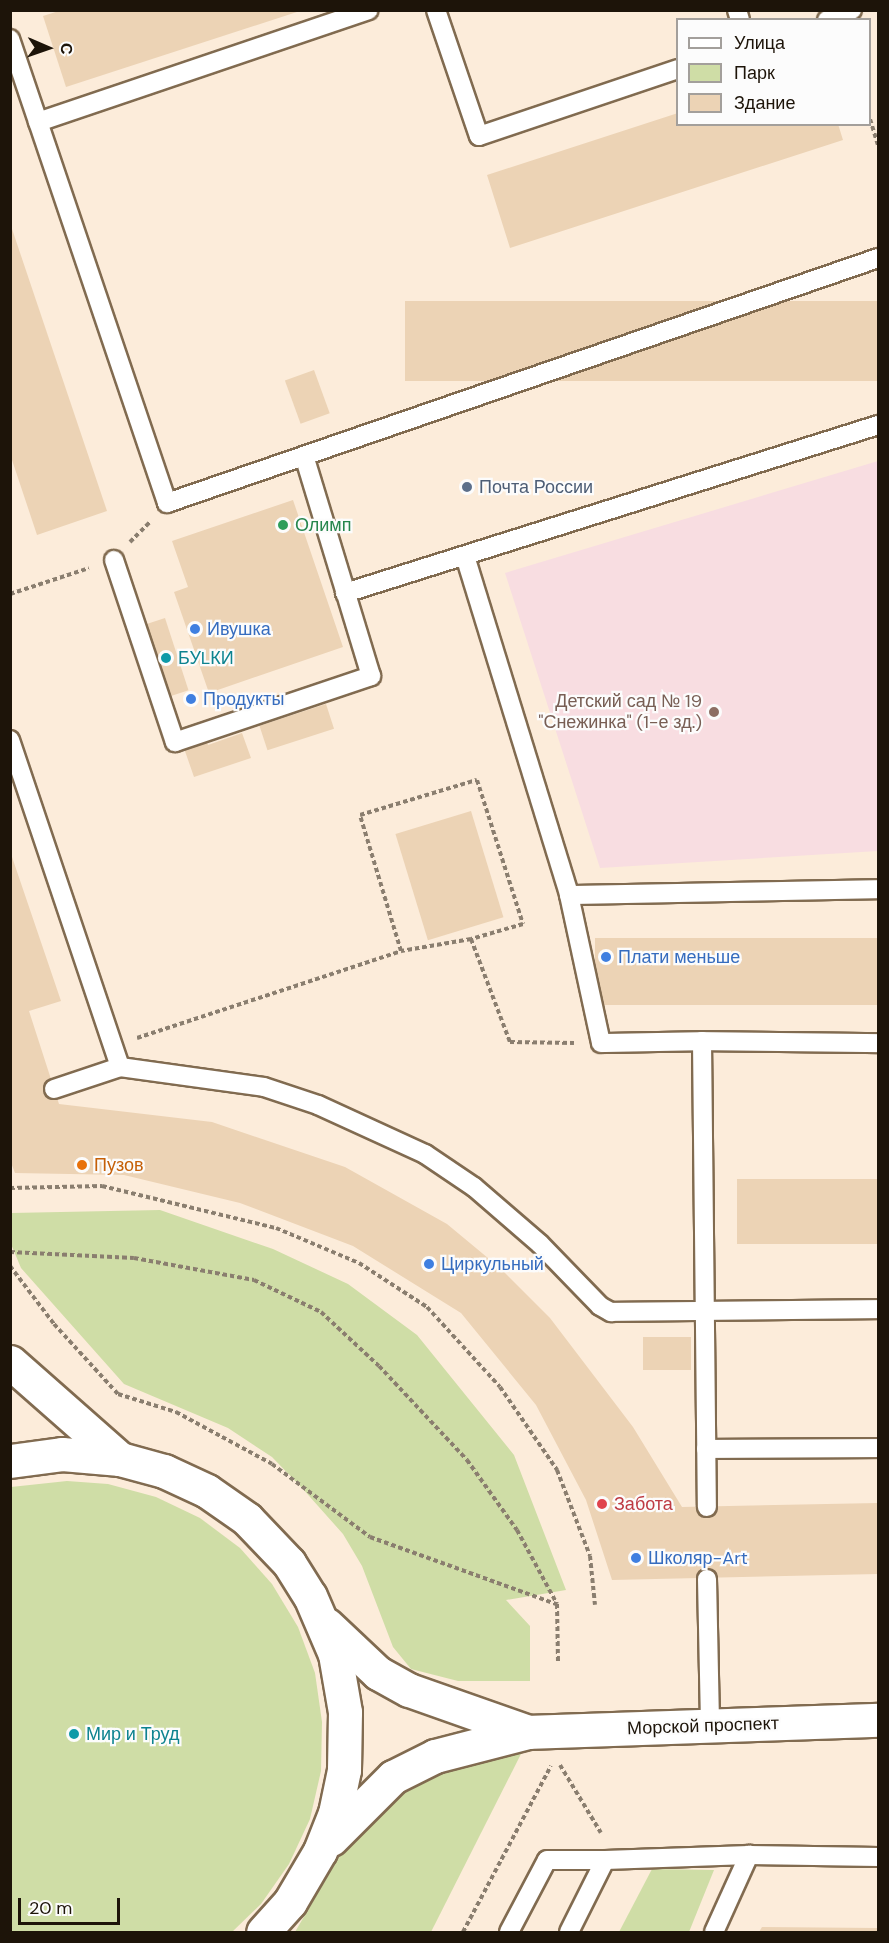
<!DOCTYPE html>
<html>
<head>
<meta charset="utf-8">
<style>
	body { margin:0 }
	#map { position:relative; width:889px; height:1943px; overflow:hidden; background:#fcecda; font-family:"DM Sans",sans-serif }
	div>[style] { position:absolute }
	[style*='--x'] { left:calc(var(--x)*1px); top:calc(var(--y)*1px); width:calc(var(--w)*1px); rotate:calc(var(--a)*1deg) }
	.education>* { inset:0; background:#f8dde1 }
	.green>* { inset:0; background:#cfdda6 }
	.building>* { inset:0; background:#ecd3b5; transform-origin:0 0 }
	.path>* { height:4px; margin-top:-2px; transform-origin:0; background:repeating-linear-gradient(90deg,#8a7e6f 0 4.5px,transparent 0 7.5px) }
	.roads { filter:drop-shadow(2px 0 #816b50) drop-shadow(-2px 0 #816b50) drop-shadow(0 2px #816b50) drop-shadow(0 -2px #816b50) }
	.service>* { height:18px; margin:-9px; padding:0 9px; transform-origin:9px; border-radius:9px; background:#fff }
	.tertiary>* { height:33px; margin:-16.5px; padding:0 16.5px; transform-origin:16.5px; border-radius:16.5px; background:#fff }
	.primary>* { height:33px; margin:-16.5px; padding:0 16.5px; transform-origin:16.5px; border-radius:16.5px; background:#fff }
	.dots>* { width:16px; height:16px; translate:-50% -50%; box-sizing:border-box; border:3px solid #fcfcfc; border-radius:50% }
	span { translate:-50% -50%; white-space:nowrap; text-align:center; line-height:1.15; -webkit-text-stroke:4.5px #fcfcfc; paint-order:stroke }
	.service-label { font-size:18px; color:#4e5e75 }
	.left { translate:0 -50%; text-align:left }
	.leisure-label { font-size:18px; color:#27864d }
	.shop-label { font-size:18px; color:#366cbe }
	.culture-label { font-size:18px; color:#0d838f }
	.education-label { font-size:18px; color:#785e54 }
	.right { translate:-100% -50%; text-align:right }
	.food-label { font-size:18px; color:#c56008 }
	.health-label { font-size:18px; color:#be3a42 }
	.street-label { font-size:18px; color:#1d1409 }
	.frame { position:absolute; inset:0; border:12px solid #1d1409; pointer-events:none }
	.legend { position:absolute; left:676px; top:18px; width:195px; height:108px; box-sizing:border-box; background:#fcfcfc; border:2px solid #a39f9b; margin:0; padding:8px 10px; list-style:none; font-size:18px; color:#1d1409 }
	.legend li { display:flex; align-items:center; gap:12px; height:30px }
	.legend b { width:30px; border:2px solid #a39f9b }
	.north { position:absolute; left:18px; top:18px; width:60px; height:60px; -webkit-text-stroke:4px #fcfcfc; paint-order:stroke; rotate:92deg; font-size:16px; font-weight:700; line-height:24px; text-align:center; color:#1d1409 }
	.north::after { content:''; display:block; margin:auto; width:21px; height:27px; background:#1d1409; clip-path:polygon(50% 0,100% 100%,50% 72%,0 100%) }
	.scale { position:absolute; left:18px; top:1898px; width:102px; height:27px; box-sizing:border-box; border:3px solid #1d1409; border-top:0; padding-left:8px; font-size:18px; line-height:21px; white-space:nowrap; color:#1d1409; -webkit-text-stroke:4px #fcfcfc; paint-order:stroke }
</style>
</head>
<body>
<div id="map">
	<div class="education">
		<div style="clip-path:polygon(878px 461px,878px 851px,600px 868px,505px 573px)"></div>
	</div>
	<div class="green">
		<div style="clip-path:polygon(160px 1210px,273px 1249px,348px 1284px,417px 1335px,514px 1455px,566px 1590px,506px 1600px,530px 1626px,530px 1681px,458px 1681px,411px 1669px,393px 1647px,362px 1566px,343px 1534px,302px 1488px,272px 1457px,228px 1428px,124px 1384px,21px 1268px,11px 1244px,11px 1213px)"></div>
		<div style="clip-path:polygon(67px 1481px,108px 1484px,156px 1497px,200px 1518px,240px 1548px,272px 1584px,298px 1627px,315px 1673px,322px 1722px,321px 1771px,310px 1819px,289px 1864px,261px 1904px,232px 1932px,11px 1932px,11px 1487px)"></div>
		<div style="clip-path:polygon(525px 1746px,431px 1932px,295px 1932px,340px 1855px,400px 1791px,441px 1770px)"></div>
		<div style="clip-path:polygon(652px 1869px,714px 1870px,689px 1932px,619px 1932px)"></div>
	</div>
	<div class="building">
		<div style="clip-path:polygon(62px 10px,300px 10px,300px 11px,66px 87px,43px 16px)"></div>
		<div style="clip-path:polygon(678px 113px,678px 124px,838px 124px,843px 140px,510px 248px,487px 175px)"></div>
		<div style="clip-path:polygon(10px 223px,107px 511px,37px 535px,10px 454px)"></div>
		<div style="left:878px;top:301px;width:80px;height:473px;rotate:90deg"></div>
		<div style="left:314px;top:370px;width:46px;height:31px;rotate:70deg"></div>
		<div style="clip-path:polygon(293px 500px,343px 647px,209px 693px,174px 592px,188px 587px,172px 541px)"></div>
		<div style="left:165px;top:618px;width:76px;height:24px;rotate:72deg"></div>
		<div style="left:326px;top:704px;width:26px;height:70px;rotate:72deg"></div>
		<div style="clip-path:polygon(200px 723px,208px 745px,242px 733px,251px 758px,194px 777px,178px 731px)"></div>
		<div style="left:471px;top:811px;width:111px;height:79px;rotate:73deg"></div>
		<div style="clip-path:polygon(10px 851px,61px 1001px,29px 1011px,59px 1104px,212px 1122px,345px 1167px,447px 1224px,500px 1268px,550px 1318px,633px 1427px,682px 1507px,878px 1503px,878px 1574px,612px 1580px,586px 1500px,536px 1405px,461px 1313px,353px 1246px,240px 1203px,124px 1175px,15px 1173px,10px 1160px)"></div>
		<div style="left:878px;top:938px;width:67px;height:283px;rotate:90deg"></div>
		<div style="left:878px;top:1179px;width:65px;height:141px;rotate:90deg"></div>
		<div style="left:643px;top:1337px;width:48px;height:33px"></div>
		<div style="clip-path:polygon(762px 1927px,878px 1928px,878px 1932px,759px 1932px)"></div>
	</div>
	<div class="path">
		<div style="--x:870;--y:119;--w:27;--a:73"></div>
		<div style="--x:130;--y:542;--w:28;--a:-45"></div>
		<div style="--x:10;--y:594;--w:83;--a:-18.2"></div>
		<div style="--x:477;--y:780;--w:151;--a:72.3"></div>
		<div style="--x:523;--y:924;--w:54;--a:163.9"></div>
		<div style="--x:471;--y:939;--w:71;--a:170.3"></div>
		<div style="--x:401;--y:951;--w:142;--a:-106.8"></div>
		<div style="--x:360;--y:815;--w:122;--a:-16.7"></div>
		<div style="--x:471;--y:939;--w:110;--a:69.3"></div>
		<div style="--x:510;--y:1042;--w:64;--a:0.9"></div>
		<div style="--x:137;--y:1038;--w:278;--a:-18.2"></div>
		<div style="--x:10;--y:1188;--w:92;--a:-1.2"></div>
		<div style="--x:102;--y:1186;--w:179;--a:13.6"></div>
		<div style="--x:276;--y:1228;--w:90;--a:22.9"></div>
		<div style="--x:359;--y:1263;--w:81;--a:32.9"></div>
		<div style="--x:427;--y:1307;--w:108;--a:47.6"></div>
		<div style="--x:500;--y:1387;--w:101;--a:55.5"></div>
		<div style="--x:557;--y:1470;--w:92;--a:69"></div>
		<div style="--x:590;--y:1556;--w:49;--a:84.2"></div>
		<div style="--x:10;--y:1252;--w:124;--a:2.8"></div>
		<div style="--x:134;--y:1258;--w:122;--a:10.4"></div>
		<div style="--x:254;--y:1280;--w:74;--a:25.5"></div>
		<div style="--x:321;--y:1312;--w:79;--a:43"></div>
		<div style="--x:379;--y:1366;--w:129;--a:46.9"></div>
		<div style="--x:467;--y:1460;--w:86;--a:54.5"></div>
		<div style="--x:517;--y:1530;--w:84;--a:61.6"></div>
		<div style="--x:557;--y:1604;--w:59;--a:89"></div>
		<div style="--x:10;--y:1266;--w:73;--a:52.8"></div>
		<div style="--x:54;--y:1324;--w:95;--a:47.6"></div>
		<div style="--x:118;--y:1394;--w:61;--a:17.2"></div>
		<div style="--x:176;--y:1412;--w:109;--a:28.4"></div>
		<div style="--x:272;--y:1464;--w:122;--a:36.7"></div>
		<div style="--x:370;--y:1537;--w:198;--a:19.8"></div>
		<div style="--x:560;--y:1765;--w:79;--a:58.9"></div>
		<div style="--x:463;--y:1932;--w:188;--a:-62.1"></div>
	</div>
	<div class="roads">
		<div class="service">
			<div style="--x:436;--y:10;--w:133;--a:71.2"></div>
			<div style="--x:479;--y:136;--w:210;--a:-18.6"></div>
			<div style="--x:737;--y:10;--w:10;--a:73"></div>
			<div style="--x:827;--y:20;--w:27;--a:-22"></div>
			<div style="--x:10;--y:39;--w:490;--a:71.3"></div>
			<div style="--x:167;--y:503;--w:752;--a:-19.01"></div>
			<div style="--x:38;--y:122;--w:349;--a:-18.7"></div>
			<div style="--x:465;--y:556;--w:355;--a:72.9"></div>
			<div style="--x:569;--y:895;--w:151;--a:77.8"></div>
			<div style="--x:601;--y:1043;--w:101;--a:-1.1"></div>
			<div style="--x:702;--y:1041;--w:466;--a:89.4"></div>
			<div style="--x:114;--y:560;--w:192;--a:71.5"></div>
			<div style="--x:175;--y:742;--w:207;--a:-18.6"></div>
			<div style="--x:371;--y:676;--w:230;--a:-106.9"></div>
			<div style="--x:345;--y:593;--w:559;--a:-17.49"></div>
			<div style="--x:10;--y:740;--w:345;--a:71.4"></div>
			<div style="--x:569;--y:895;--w:309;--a:-1.1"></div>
			<div style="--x:702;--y:1041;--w:176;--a:0.7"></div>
			<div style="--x:54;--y:1089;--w:70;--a:-18.4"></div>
			<div style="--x:120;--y:1067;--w:145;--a:7.9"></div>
			<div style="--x:264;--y:1087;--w:57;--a:18.4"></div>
			<div style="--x:318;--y:1105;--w:118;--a:24.6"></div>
			<div style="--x:425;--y:1154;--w:59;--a:34"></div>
			<div style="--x:474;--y:1187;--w:87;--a:40.8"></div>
			<div style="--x:540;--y:1244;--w:86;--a:45.9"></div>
			<div style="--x:600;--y:1306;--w:13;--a:29"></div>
			<div style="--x:611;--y:1312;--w:267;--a:-0.6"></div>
			<div style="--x:706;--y:1449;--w:172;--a:-0.3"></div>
			<div style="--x:707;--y:1579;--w:148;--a:88.8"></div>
			<div style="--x:509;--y:1932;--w:81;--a:-62.2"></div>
			<div style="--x:547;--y:1860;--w:58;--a:0"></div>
			<div style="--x:569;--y:1932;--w:80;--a:-63.4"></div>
			<div style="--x:605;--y:1860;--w:144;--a:-2"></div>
			<div style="--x:749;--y:1855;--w:129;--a:0.9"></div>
			<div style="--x:714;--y:1932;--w:85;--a:-65.6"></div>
		</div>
		<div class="tertiary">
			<div style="--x:10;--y:1362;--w:147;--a:41.4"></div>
		</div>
		<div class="primary">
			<div style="--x:10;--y:1461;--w:52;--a:-7.7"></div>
			<div style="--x:62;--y:1454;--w:58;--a:4.9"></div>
			<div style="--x:120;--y:1459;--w:46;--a:15.3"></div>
			<div style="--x:164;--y:1471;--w:47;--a:24.9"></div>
			<div style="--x:207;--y:1491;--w:49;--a:35"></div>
			<div style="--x:247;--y:1519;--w:61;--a:46.3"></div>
			<div style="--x:289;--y:1563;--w:39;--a:58"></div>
			<div style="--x:310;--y:1596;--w:63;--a:66.7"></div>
			<div style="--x:335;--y:1654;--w:59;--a:80.2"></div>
			<div style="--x:345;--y:1712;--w:58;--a:91"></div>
			<div style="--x:344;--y:1770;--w:44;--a:101.8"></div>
			<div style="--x:335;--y:1813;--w:41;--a:111.5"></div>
			<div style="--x:320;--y:1851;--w:59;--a:120.5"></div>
			<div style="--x:290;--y:1902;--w:40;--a:132"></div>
			<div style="--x:327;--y:1625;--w:70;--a:43.3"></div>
			<div style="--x:378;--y:1673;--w:35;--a:29"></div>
			<div style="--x:409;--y:1690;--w:126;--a:19.4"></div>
			<div style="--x:331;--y:1839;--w:88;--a:-45"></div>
			<div style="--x:393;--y:1777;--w:47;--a:-26.6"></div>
			<div style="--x:435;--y:1756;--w:96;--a:-14.5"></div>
			<div style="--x:528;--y:1732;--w:350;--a:-2"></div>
		</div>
	</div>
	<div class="dots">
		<div style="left:467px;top:487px;background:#5c6f8a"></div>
		<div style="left:283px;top:525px;background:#2e9e5b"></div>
		<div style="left:195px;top:629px;background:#3f7fe0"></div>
		<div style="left:166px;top:658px;background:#0f9aa8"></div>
		<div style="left:191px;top:699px;background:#3f7fe0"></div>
		<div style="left:714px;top:712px;background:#8d6e63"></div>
		<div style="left:606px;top:957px;background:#3f7fe0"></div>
		<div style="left:82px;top:1165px;background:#e8710a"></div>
		<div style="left:429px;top:1264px;background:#3f7fe0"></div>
		<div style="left:602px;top:1504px;background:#e0444e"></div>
		<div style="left:636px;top:1558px;background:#3f7fe0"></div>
		<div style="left:74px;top:1734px;background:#0f9aa8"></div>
	</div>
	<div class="service-label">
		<span class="left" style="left:479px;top:487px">Почта России</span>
	</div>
	<div class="leisure-label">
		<span class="left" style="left:295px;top:525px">Олимп</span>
	</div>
	<div class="shop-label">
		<span class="left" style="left:207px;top:629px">Ивушка</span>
		<span class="left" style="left:203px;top:699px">Продукты</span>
		<span class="left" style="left:618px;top:957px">Плати меньше</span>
		<span class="left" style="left:441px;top:1264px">Циркульный</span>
		<span class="left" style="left:648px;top:1558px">Школяр-Art</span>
	</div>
	<div class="culture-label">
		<span class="left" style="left:178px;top:658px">БУLКИ</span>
		<span class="left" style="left:86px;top:1734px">Мир и Труд</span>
	</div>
	<div class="education-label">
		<span class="right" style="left:702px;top:712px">Детский сад № 19<br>"Снежинка" (1-е зд.)</span>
	</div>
	<div class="food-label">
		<span class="left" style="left:94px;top:1165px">Пузов</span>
	</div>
	<div class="health-label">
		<span class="left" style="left:614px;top:1504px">Забота</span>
	</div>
	<div class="street-label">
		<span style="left:703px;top:1726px;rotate:-2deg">Морской проспект</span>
	</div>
	<div class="frame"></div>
	<ul class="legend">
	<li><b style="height:8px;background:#fff"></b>Улица</li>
	<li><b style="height:16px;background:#cfdda6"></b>Парк</li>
	<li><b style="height:16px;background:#ecd3b5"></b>Здание</li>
	</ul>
	<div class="north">С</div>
	<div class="scale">20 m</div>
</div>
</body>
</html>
